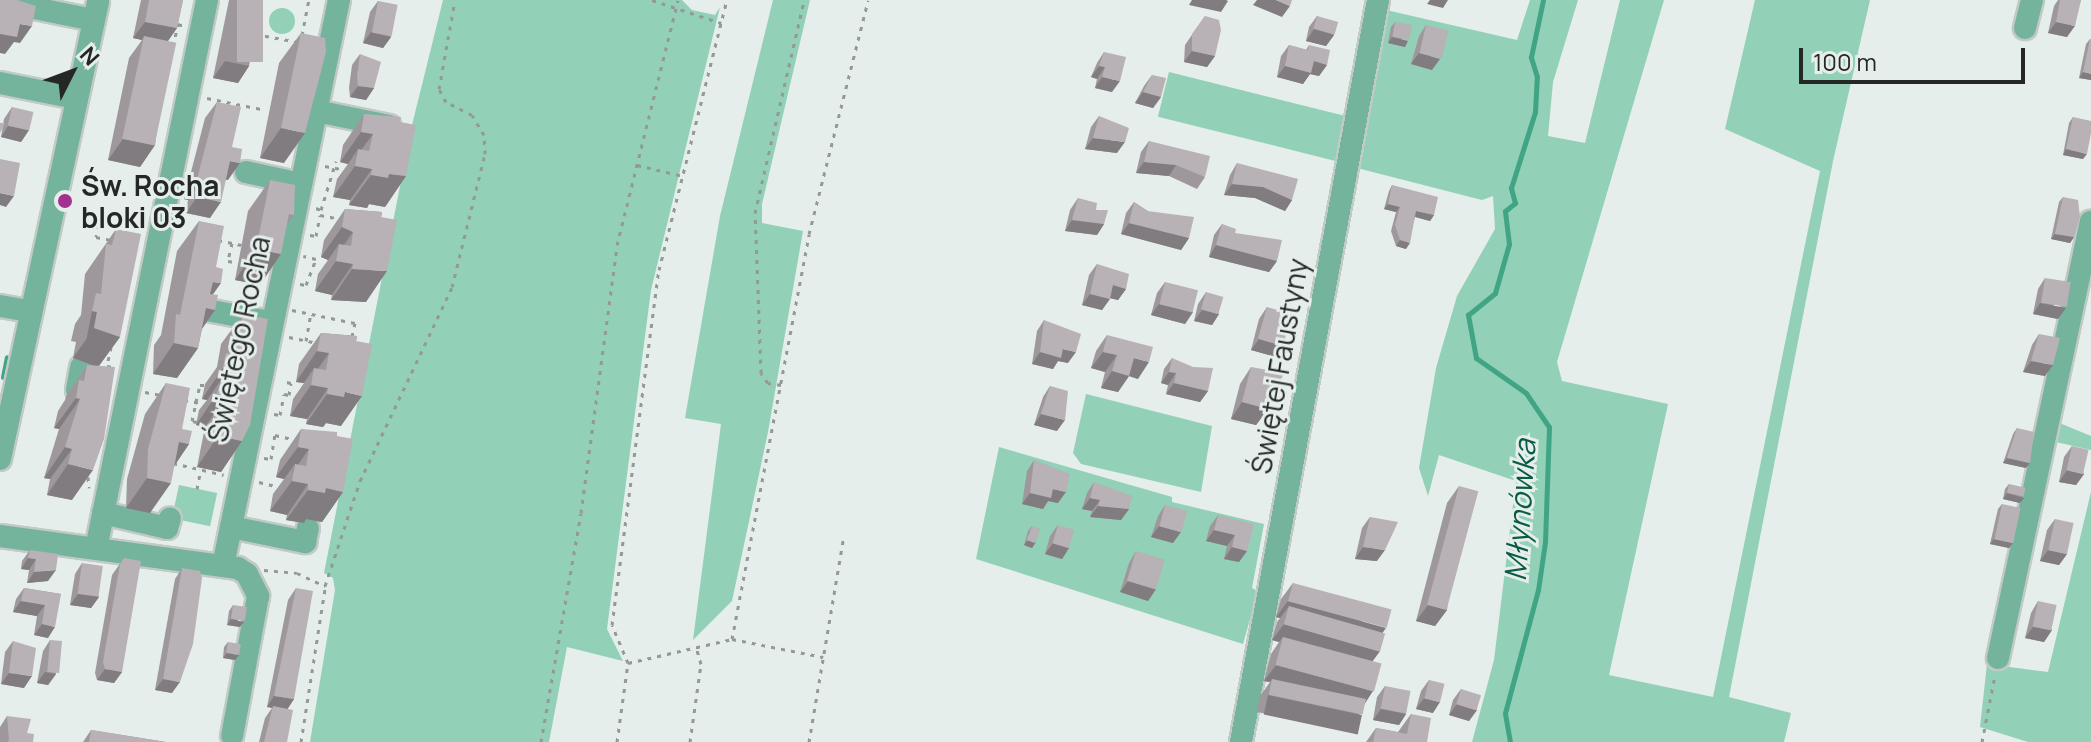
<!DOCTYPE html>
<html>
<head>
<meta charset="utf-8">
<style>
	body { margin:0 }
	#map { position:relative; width:2091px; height:742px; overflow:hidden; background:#e5eeea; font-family:Manrope,sans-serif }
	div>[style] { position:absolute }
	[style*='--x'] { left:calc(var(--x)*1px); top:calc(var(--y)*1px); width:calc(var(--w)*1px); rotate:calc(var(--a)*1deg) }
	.green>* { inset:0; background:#92d0b8; transform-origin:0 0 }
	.round { border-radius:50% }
	.stream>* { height:5px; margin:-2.5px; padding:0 2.5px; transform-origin:2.5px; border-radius:2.5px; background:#41a585 }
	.path>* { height:3px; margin-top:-1.5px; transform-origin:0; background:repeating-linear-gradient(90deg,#939997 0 4px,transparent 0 10px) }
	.roads { filter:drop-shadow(2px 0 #c2cac7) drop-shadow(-2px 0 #c2cac7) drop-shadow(0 2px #c2cac7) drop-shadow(0 -2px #c2cac7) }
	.minor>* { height:22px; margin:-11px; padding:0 11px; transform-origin:11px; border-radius:11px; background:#74b49c }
	.wall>* { inset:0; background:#9e989d }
	.shaded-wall>* { inset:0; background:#817c7f; transform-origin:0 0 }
	.building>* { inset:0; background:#b8b1b6; transform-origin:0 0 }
	.dots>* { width:22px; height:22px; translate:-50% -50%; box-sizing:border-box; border:4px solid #e5eeea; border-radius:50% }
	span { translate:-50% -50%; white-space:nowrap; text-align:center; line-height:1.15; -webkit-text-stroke:6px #e5eeea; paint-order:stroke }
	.poi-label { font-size:28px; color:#242726; font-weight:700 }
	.left { translate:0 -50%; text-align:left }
	.street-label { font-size:28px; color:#242726 }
	.water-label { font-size:30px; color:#095b45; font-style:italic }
	.north { position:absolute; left:32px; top:32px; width:80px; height:80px; -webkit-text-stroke:6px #e5eeea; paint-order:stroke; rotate:48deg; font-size:22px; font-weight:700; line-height:32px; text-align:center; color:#242726 }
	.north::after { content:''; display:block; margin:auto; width:28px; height:36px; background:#242726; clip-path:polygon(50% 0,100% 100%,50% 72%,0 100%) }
	.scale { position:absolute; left:1799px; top:48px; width:226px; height:36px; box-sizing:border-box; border:4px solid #242726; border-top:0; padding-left:10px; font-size:24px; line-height:28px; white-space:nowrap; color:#242726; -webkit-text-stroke:6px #e5eeea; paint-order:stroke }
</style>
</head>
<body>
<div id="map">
	<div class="green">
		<div style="clip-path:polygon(443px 0,682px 0,692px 10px,715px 15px,720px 7px,651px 290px,607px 629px,623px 661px,567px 647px,549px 742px,310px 742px,335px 590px,333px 578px,324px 573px,412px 125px)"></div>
		<div style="clip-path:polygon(773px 0,810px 0,762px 204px,762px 223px,803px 231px,768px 432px,732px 601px,693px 640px,721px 424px,685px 418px,720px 216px)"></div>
		<div style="clip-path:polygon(1530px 0,1578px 0,1553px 82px,1548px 136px,1585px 143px,1620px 0,1664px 0,1557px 362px,1562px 381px,1668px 404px,1609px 675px,1713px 697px,1820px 171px,1725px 129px,1755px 0,1870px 0,1833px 161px,1729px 697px,1791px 713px,1784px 742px,1472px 742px,1494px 660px,1516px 481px,1439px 455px,1428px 496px,1419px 468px,1436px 368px,1457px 296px,1495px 229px,1493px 196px,1482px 200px,1357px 168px,1386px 10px,1517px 40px)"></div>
		<div class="round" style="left:269px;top:8px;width:26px;height:26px"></div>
		<div style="left:1169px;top:72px;width:186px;height:46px;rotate:14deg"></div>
		<div style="clip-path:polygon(1086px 394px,1212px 426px,1201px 492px,1081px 464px,1073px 453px)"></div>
		<div style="clip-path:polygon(2057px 422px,2091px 436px,2091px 450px,2056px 442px)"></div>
		<div style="clip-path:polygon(999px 447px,1172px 497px,1172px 502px,1264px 524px,1252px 588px,1258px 591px,1243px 644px,976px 559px)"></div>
		<div style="left:179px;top:485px;width:39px;height:34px;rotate:12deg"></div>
		<div style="clip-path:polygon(2091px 492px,2091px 742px,2028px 742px,1980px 727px,1987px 664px,2048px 672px)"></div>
	</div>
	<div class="stream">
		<div style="--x:3;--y:377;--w:20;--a:-79"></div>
		<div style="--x:1510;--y:742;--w:29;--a:-100"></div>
		<div style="--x:1505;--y:713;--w:127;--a:-75"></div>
		<div style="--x:1538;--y:590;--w:49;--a:-81.7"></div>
		<div style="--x:1545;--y:542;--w:115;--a:-88"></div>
		<div style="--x:1549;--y:427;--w:41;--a:-124.1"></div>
		<div style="--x:1526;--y:393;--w:61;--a:-145"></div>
		<div style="--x:1476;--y:358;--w:44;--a:-100.5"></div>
		<div style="--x:1468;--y:315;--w:35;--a:-39"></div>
		<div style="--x:1495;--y:293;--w:51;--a:-74.1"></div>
		<div style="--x:1509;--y:244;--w:33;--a:-97"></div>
		<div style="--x:1505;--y:211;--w:13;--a:-39"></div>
		<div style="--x:1515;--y:203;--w:16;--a:-105"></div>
		<div style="--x:1511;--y:188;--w:80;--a:-72.5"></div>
		<div style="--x:1535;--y:112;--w:35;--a:-87"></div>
		<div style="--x:1537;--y:77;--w:21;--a:-107"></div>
		<div style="--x:1531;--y:57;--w:58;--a:-78.1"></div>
	</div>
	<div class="path">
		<div style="--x:652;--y:0;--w:73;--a:18.4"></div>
		<div style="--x:255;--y:34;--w:44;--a:10.5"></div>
		<div style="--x:302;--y:35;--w:36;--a:-79"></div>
		<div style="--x:173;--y:46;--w:23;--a:-77"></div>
		<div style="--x:178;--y:24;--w:6;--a:18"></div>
		<div style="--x:207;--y:98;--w:60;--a:11.5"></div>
		<div style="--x:637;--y:165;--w:47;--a:13.4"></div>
		<div style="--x:325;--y:166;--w:20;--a:11"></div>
		<div style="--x:316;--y:208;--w:5;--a:22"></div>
		<div style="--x:321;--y:210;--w:51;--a:-73"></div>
		<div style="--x:98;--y:225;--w:12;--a:99"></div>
		<div style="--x:96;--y:237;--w:15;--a:11"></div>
		<div style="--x:310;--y:235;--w:6;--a:9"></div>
		<div style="--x:316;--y:236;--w:21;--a:-79"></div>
		<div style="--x:320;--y:215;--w:20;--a:11"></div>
		<div style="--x:218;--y:240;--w:25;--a:12"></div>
		<div style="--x:232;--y:243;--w:18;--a:103"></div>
		<div style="--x:228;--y:261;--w:7;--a:8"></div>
		<div style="--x:300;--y:284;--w:6;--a:9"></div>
		<div style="--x:306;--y:285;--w:28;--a:-69"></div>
		<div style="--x:316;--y:259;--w:13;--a:-167"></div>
		<div style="--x:292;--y:310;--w:64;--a:11.7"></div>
		<div style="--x:355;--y:323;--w:17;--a:103"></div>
		<div style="--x:289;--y:337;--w:29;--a:12"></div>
		<div style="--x:306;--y:341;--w:27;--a:-80"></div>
		<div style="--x:111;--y:347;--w:19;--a:102"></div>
		<div style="--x:107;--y:366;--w:6;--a:9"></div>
		<div style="--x:781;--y:385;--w:13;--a:-171"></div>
		<div style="--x:768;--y:383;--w:12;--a:-125"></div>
		<div style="--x:761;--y:373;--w:160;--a:-92.1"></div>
		<div style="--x:755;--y:213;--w:219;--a:-77"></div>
		<div style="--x:145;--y:392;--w:16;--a:11"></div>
		<div style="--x:184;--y:400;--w:20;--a:11"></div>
		<div style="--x:274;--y:414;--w:6;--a:9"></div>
		<div style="--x:280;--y:415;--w:21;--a:-79"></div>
		<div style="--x:284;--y:394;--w:5;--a:11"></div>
		<div style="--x:289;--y:395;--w:12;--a:-81"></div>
		<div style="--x:291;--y:383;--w:10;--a:-169"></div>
		<div style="--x:197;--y:422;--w:5;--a:-169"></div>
		<div style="--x:192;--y:421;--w:19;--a:-78"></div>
		<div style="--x:196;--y:402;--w:17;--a:-77"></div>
		<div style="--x:200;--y:385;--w:4;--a:0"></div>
		<div style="--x:264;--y:458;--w:7;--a:8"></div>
		<div style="--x:271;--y:459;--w:24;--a:-81"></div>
		<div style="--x:275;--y:435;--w:23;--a:13"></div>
		<div style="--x:173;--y:463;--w:52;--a:13.2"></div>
		<div style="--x:88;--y:477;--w:11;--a:85"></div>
		<div style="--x:259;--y:482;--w:21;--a:14"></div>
		<div style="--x:197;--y:489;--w:20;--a:-79"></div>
		<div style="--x:264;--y:570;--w:33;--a:5"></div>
		<div style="--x:297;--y:573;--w:31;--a:25"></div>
		<div style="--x:325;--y:586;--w:111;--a:-71.6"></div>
		<div style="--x:360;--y:481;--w:215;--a:-64.6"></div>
		<div style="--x:452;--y:287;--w:137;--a:-76.1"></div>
		<div style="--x:485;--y:154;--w:19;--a:-93"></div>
		<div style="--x:484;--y:135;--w:23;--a:-121"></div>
		<div style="--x:472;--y:115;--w:29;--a:-153"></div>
		<div style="--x:446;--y:102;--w:15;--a:-118"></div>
		<div style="--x:439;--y:89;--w:90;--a:-79.8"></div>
		<div style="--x:732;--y:639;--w:412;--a:-79.2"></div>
		<div style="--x:809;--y:234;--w:241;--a:-75.8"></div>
		<div style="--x:628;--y:663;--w:107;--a:-13"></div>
		<div style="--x:732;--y:639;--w:93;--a:11.2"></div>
		<div style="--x:301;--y:742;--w:156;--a:-81.1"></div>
		<div style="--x:541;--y:742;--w:232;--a:-80.1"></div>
		<div style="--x:581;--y:513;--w:270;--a:-82.3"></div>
		<div style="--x:617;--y:245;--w:252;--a:-76"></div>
		<div style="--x:617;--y:742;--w:80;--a:-82.1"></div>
		<div style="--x:628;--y:663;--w:41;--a:-112.8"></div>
		<div style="--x:612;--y:625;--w:358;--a:-82.5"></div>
		<div style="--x:659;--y:270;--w:278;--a:-75.9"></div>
		<div style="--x:690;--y:742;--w:79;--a:-82"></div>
		<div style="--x:701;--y:664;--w:18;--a:-106"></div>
		<div style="--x:809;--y:742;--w:209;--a:-80.4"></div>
		<div style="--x:1982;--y:742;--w:68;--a:-79"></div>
	</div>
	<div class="roads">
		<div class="minor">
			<div style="--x:0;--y:1;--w:95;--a:11.5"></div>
			<div style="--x:2025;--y:28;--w:29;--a:-76"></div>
			<div style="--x:0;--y:83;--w:77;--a:11.2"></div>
			<div style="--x:316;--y:111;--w:75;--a:11.6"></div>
			<div style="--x:246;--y:172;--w:56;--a:12.3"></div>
			<div style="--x:0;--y:306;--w:29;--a:10"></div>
			<div style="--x:212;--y:311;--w:59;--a:10.7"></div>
			<div style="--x:77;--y:390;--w:23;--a:-80"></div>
			<div style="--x:0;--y:459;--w:469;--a:-77.9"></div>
			<div style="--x:103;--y:513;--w:66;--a:13.2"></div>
			<div style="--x:167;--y:528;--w:10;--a:-73"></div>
			<div style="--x:231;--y:527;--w:76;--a:11.5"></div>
			<div style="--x:305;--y:542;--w:14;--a:-78"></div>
			<div style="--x:0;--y:536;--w:240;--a:7.7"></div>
			<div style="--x:238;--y:568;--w:11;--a:34"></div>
			<div style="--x:247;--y:574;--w:25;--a:63"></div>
			<div style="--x:258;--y:596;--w:142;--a:100.5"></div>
			<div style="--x:96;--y:549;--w:560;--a:-78.57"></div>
			<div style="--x:223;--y:566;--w:578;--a:-78.42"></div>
			<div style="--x:1998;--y:658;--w:446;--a:-78"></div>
			<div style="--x:1241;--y:742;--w:755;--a:-79.54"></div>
		</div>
	</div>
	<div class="wall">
		<div style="clip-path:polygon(141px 0,183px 0,177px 28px,168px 41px,155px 145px,140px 167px,108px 160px,129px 58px,142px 40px,133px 38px)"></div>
		<div style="clip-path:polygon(229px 0,263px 0,249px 66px,238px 83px,213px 78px)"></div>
		<div style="clip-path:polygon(2058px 0,2081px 0,2067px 37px,2048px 33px,2054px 6px)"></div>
		<div style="clip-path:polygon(378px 1px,391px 37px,383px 48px,363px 43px,370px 12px)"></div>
		<div style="clip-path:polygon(1205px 16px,1215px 56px,1207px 67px,1184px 62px,1185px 45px)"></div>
		<div style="clip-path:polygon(1317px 16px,1334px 35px,1326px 46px,1306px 41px,1309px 27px)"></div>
		<div style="clip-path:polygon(1395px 22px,1405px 47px,1388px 43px,1391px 27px)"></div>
		<div style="clip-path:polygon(1426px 25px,1432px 70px,1411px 64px,1419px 36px)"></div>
		<div style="clip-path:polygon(301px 33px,284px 163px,260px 158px,279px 63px)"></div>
		<div style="clip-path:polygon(2090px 39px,2091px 80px,2079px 78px,2086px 44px)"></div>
		<div style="clip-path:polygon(1289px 45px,1306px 50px,1309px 45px,1327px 65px,1319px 76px,1310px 74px,1303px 84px,1277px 77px,1281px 56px)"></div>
		<div style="clip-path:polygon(1104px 52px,1112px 92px,1095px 88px,1097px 79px,1091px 77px,1097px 63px)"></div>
		<div style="clip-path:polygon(360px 54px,374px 88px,366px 100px,350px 97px,349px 88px,352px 65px)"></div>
		<div style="clip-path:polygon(1152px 75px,1161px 97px,1153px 108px,1135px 103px,1144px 86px)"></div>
		<div style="clip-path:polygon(217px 102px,228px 180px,226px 179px,210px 218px,186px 213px,188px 200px,184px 199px,205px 118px)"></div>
		<div style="clip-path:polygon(12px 107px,29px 130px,21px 142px,1px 137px,4px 119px)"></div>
		<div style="clip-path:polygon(364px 114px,400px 122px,406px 176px,385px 207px,369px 204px,367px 208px,349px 205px,350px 200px,333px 197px,337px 179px,348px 164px,340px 162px,343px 145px)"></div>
		<div style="clip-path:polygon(1099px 116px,1117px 153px,1085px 149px,1091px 127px)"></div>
		<div style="clip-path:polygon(2073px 117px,2083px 159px,2063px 155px,2069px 123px)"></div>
		<div style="clip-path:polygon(1149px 141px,1205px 177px,1197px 189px,1169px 176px,1136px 173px,1141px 152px)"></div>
		<div style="clip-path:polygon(1237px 163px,1292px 200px,1285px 211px,1255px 198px,1224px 195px,1230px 175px)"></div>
		<div style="clip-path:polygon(270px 180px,294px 215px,287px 224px,260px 285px,235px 280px,248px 211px)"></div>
		<div style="clip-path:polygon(1392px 185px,1434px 215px,1430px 221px,1415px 217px,1406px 249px,1396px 246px,1391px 231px,1396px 212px,1384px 209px,1389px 191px)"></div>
		<div style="clip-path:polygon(2063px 197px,2074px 237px,2070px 243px,2051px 239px,2059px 202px)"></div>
		<div style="clip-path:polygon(1078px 198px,1096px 210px,1104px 224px,1097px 235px,1065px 231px,1070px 210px)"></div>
		<div style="clip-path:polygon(1134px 202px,1189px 238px,1181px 250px,1121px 234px,1126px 213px)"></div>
		<div style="clip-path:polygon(345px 209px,382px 212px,366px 302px,331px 300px,332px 295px,315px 291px,318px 274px,328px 260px,321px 257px,324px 240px)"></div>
		<div style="clip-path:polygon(199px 221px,216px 267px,213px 294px,215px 310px,202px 329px,198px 348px,177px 378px,153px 374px,154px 345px,161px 335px,177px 251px)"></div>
		<div style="clip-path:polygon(1222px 224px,1277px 261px,1269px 272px,1209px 257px,1214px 235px)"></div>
		<div style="clip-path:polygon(116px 229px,120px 337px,99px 366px,72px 500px,47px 495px,50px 479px,44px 478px,59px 429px,54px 428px,58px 411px,65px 400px,66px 396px,87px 365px,94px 366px,73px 358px,76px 342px,71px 341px,75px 324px,81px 315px,85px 274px)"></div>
		<div style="clip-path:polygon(1097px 264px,1126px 289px,1118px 300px,1110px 298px,1102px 310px,1082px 305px,1089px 275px)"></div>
		<div style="clip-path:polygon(2045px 278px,2058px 319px,2033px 314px,2038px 289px)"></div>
		<div style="clip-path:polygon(1165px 282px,1193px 312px,1185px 324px,1151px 315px,1157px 293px)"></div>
		<div style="clip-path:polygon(1206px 292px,1219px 314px,1212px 325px,1194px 321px,1198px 304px)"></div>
		<div style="clip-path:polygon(1267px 307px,1284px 346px,1276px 357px,1251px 350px,1259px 319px)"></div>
		<div style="clip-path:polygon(243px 314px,242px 441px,221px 472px,197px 467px,205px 427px,196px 425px,199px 410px,207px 400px,202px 399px,205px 384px,217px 367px,221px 344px)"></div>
		<div style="clip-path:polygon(1044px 320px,1068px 363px,1058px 361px,1053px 369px,1032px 364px,1037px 331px)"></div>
		<div style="clip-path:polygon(321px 333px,357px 336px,341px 426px,326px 423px,323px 427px,306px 424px,307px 419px,290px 416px,293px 399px,304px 383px,296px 382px,299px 364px)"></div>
		<div style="clip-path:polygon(2039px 334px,2045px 376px,2023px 372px,2032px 345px)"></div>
		<div style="clip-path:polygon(1107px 335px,1138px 379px,1129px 376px,1118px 392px,1101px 388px,1105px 372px,1091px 368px,1096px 351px)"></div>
		<div style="clip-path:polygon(1172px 358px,1208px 391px,1200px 402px,1166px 394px,1168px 385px,1161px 383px,1164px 369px)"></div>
		<div style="clip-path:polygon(1251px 367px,1268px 409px,1256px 425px,1231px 419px,1240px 384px)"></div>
		<div style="clip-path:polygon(166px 383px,182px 429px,189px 444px,175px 465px,150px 513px,126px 508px,127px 479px,145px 414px)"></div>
		<div style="clip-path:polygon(1050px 386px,1057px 431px,1034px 425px,1043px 397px)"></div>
		<div style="clip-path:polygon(2017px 428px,2026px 468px,2003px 463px,2013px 434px)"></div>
		<div style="clip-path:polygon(301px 429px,337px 436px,343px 492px,322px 522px,306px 519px,304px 523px,286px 520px,287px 515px,270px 511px,273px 494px,284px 479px,276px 477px,280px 460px)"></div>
		<div style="clip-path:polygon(2072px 446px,2084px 474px,2076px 485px,2059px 482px,2064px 457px)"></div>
		<div style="clip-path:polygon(1034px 460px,1058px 503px,1048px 501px,1043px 509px,1022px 504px,1027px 471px)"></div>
		<div style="clip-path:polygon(1094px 482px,1129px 509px,1121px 520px,1090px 517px,1092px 511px,1082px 509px,1087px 493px)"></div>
		<div style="clip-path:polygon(2009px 484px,2024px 498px,2020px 503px,2003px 499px,2005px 489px)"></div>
		<div style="clip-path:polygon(1459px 486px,1447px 610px,1435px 626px,1416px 621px,1447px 503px)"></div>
		<div style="clip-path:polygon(2002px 504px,2013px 543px,2009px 548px,1990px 544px,1998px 509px)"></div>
		<div style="clip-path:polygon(1165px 505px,1173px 543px,1151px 537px,1158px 516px)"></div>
		<div style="clip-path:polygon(1218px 515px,1247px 551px,1239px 562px,1224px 559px,1227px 546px,1206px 541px,1210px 526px)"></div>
		<div style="clip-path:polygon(1370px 517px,1377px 561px,1355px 559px,1362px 528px)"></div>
		<div style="clip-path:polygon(2055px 519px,2067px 554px,2059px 565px,2040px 561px,2047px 530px)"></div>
		<div style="clip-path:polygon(1058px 525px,1069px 548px,1062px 559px,1045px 554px,1050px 536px)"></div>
		<div style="clip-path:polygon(1032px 526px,1036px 542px,1032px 548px,1024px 545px,1028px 531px)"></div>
		<div style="clip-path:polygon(30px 550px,48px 581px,27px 583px,29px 570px,21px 569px,22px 561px)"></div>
		<div style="clip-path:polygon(1136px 551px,1156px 589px,1148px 601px,1120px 592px,1129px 563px)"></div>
		<div style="clip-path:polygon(124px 558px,122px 672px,114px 683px,97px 680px,95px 673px,112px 575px)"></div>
		<div style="clip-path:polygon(82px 563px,99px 597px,91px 608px,70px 605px,75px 574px)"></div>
		<div style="clip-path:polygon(182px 568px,172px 693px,155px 690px,175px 579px)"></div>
		<div style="clip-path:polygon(1293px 583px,1383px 633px,1380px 651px,1372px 662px,1364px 704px,1351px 732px,1257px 712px,1260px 696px,1270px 682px,1264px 681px,1271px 654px,1279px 642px,1272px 640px,1277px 622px,1280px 618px,1276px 617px,1281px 599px)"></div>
		<div style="clip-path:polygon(24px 588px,61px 594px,48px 638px,34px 635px,37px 616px,13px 612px,16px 599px)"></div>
		<div style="clip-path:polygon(296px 588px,294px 699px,287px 709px,287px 742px,259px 742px,265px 718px,272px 708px,267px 707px,288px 600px)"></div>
		<div style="clip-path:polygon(2038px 601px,2052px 630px,2044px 642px,2025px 638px,2031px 613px)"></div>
		<div style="clip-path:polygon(233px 605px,240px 627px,227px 625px,229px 611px)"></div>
		<div style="clip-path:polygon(50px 640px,56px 674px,48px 685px,37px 683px,43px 651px)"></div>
		<div style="clip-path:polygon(13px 641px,24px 688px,1px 684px,5px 652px)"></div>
		<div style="clip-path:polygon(228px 642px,235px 660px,223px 658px,224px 647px)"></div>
		<div style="clip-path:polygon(1429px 680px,1433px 713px,1416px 709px,1421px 691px)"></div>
		<div style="clip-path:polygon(1385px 686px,1406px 714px,1399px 725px,1373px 720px,1377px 697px)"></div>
		<div style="clip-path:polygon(1461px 689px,1477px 710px,1469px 721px,1449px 715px,1453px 700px)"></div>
		<div style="clip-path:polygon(1411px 714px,1427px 742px,1366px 742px,1376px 728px,1398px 732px)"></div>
		<div style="clip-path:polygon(7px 716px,33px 742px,0 742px,0 727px)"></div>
		<div style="clip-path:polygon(91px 730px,166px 742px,83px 742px)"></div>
	</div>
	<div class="shaded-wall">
		<div style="clip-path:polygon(1192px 0,1226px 0,1228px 1px,1221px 12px,1189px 5px)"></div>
		<div style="clip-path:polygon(1257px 0,1276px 0,1290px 6px,1282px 17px,1253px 5px)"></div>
		<div style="clip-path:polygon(1430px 0,1448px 0,1443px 8px,1427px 4px)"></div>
		<div style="clip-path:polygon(145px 22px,177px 28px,165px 45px,144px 36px,142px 40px,133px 38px)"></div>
		<div style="clip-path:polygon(2056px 22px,2075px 26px,2067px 37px,2048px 33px)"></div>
		<div style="clip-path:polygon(20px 24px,32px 26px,20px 43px,14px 42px,5px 54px,0 53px,0 34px)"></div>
		<div style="clip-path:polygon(1314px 29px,1334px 35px,1326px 46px,1306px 41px)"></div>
		<div style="clip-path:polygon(371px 32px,391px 37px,383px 48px,363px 43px)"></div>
		<div style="clip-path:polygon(1392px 37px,1408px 41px,1405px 47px,1388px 43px)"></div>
		<div style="clip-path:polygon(1192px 51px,1215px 56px,1207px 67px,1184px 62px)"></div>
		<div style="clip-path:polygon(1419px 53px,1440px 59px,1432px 70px,1411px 64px)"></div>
		<div style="clip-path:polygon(225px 61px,249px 66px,238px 83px,213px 78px)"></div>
		<div style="clip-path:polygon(1314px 61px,1327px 65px,1319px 76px,1310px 74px,1303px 84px,1277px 77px,1285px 66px)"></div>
		<div style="clip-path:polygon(1099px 66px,1105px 67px,1097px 79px,1091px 77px)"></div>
		<div style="clip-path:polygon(2083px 72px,2091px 74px,2091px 80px,2079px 78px)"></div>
		<div style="clip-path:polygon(1102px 77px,1120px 81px,1112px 92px,1095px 88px)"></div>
		<div style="clip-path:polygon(358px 86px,374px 88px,366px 100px,350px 97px)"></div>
		<div style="clip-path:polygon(1143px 92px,1161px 97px,1153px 108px,1135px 103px)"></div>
		<div style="clip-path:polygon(8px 126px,29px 130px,21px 142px,1px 137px)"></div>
		<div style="clip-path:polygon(281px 128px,305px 133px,284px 163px,260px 158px)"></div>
		<div style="clip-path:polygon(361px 132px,373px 134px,356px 157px,358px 149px,348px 164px,340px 162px)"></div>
		<div style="clip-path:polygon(1093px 138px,1125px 142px,1117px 153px,1085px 149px)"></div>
		<div style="clip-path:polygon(123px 139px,155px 145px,140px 167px,108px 160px)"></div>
		<div style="clip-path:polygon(2066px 149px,2087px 154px,2083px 159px,2063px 155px)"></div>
		<div style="clip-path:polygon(230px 161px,240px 163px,228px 180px,218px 178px)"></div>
		<div style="clip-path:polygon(1144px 162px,1176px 165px,1169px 176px,1136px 173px)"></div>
		<div style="clip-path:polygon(355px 166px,372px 169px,350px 200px,333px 197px)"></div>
		<div style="clip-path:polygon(389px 174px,406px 176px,385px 207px,369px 204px,367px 208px,349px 205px,371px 175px)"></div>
		<div style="clip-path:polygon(196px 183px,200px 183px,188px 200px,184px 199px)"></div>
		<div style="clip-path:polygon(1232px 184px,1263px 187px,1292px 200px,1285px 211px,1255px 198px,1224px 195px)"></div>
		<div style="clip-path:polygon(0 193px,14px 196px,6px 207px,0 205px)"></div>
		<div style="clip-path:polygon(197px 197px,221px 202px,210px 218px,186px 213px)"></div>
		<div style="clip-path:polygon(1388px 204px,1400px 207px,1396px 212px,1384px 209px)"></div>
		<div style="clip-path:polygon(1416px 211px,1434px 215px,1430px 221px,1412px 216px)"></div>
		<div style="clip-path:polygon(1072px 220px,1104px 224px,1097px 235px,1065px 231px)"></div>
		<div style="clip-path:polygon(1129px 223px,1189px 238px,1181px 250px,1121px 234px)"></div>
		<div style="clip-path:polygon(342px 227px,353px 232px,337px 255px,339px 244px,328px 260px,321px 257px)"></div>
		<div style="clip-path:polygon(2055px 234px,2074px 237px,2070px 243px,2051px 239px)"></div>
		<div style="clip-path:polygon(1400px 240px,1410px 243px,1406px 249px,1396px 246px)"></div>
		<div style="clip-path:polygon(1216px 245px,1277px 261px,1269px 272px,1209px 257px)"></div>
		<div style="clip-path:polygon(256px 249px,281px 254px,260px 285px,235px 280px)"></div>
		<div style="clip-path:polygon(336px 261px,353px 264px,332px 295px,315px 291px)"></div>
		<div style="clip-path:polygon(352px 269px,387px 271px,366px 302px,331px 300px)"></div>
		<div style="clip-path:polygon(213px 282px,221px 283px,199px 314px)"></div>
		<div style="clip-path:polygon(1113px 285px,1126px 289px,1118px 300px,1105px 297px)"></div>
		<div style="clip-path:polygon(1090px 294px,1110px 299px,1102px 310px,1082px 305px)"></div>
		<div style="clip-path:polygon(2040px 303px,2066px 308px,2058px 319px,2033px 314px)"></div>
		<div style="clip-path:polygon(1159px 304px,1193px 312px,1185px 324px,1151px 315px)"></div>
		<div style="clip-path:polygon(206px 308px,215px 310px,194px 340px)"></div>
		<div style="clip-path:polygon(1202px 310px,1219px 314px,1212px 325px,1194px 321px)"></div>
		<div style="left:92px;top:311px;width:5px;height:37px;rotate:11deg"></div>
		<div style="clip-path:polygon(94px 328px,120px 337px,98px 367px,73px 358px)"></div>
		<div style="clip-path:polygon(1259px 339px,1284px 346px,1276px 357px,1251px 350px)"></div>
		<div style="clip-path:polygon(174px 343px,198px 348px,177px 378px,153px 374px)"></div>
		<div style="clip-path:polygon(1063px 349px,1076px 352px,1068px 363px,1058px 361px,1053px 369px,1032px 364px,1040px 352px)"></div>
		<div style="clip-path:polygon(317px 351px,329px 353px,313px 376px,314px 368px,304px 383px,296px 382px)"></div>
		<div style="clip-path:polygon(1103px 352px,1117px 355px,1105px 372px,1091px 368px)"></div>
		<div style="clip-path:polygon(1134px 358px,1149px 362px,1138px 379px,1129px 376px,1118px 392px,1101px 388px,1112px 371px)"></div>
		<div style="clip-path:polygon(2031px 361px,2053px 365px,2045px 376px,2023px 372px)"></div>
		<div style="clip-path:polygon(223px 368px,231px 370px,219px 386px,221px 380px,207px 400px,202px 399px)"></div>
		<div style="clip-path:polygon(1169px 372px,1176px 373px,1168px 385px,1161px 383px)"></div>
		<div style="clip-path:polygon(1174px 383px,1208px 391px,1200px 402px,1166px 394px)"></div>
		<div style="clip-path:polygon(311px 385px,328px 388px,307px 419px,290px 416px)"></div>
		<div style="clip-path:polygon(345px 392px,362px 396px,341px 426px,326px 423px,323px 427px,306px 424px,327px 394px)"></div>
		<div style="clip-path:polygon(217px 394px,227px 396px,205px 427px,196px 425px)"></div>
		<div style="clip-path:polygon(76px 398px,80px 399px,59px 429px,54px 428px)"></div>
		<div style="clip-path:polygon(1242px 402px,1268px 409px,1256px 425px,1231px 419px)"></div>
		<div style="clip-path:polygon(1041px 414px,1065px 420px,1057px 431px,1034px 425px)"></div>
		<div style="clip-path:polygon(218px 436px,242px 441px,221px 472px,197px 467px)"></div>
		<div style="clip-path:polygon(179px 442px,189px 444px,168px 475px)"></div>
		<div style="clip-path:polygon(65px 447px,72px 449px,50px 479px,44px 478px)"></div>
		<div style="clip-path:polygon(298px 447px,309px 449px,293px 472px,295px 464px,284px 479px,276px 477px)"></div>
		<div style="clip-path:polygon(2007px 458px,2030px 463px,2026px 468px,2003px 463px)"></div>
		<div style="clip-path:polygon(68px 464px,93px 470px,72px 500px,47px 495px)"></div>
		<div style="clip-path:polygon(2067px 470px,2084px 474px,2076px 485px,2059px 482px)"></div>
		<div style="clip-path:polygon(147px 478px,171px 483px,150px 513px,126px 508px)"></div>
		<div style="clip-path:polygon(292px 481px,308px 484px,287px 515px,270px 511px)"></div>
		<div style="clip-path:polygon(326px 488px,343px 492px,322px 522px,306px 519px,304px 523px,286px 520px,308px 490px)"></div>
		<div style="clip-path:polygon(1053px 489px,1066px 492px,1058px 503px,1048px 501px,1043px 509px,1022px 504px,1030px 493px)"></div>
		<div style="clip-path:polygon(2007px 493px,2024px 498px,2020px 503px,2003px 499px)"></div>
		<div style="clip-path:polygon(1090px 498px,1100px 500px,1092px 511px,1082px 509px)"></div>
		<div style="clip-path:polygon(1098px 506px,1129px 509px,1121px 520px,1090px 517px)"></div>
		<div style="clip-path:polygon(1159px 526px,1181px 532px,1173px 543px,1151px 537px)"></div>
		<div style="clip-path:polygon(1214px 530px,1235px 535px,1227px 546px,1206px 541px)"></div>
		<div style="clip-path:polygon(1994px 539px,2013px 543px,2009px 548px,1990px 544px)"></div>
		<div style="clip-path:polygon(1028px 540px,1036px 542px,1032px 548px,1024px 545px)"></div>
		<div style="clip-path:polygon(1053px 543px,1069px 548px,1062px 559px,1045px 554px)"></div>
		<div style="clip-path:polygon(1232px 547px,1247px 551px,1239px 562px,1224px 559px)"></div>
		<div style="clip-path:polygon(1363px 547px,1385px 550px,1377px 561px,1355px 559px)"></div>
		<div style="clip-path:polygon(2048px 550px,2067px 554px,2059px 565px,2040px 561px)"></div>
		<div style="clip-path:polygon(28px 558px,36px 559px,29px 570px,21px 569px)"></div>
		<div style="clip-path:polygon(56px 570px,48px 581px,27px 583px,34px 572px)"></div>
		<div style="clip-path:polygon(1128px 581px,1156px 589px,1148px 601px,1120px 592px)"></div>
		<div style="clip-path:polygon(78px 594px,99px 597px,91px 608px,70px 605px)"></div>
		<div style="clip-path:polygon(21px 601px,45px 605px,37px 616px,13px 612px)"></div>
		<div style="clip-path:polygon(1288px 601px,1386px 628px,1374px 645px,1289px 606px,1280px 618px,1276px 617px)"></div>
		<div style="clip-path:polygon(1428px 605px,1447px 610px,1435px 626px,1416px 621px)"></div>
		<div style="clip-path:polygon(231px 619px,244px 622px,240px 627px,227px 625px)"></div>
		<div style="clip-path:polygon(42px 624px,55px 627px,48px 638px,34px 635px)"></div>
		<div style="clip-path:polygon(1284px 624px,1380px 651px,1368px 667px,1283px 637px,1279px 642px,1272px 640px)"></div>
		<div style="clip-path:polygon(2033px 627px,2052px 630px,2044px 642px,2025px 638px)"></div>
		<div style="clip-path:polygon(227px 653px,239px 655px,235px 660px,223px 658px)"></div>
		<div style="clip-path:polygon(1276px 665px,1373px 691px,1362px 708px,1272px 679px,1270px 682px,1264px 681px)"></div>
		<div style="clip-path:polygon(105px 669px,122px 672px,114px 683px,97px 680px)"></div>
		<div style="clip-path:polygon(45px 672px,56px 674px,48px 685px,37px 683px)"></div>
		<div style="clip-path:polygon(9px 673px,32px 676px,24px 688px,1px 684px)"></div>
		<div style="clip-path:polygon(163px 679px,180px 682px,172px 693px,155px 690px)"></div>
		<div style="left:1268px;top:695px;width:96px;height:20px;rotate:12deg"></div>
		<div style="clip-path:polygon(274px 696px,294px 699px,287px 710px,267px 707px)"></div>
		<div style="clip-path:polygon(1424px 698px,1440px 702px,1433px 713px,1416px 709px)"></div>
		<div style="clip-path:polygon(1457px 704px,1477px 710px,1469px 721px,1449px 715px)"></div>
		<div style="clip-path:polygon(1381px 709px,1406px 714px,1399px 725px,1373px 720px)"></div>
	</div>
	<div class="building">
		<div style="clip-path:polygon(0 0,17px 0,36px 6px,32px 26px,20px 24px,17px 37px,0 34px)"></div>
		<div style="clip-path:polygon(149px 0,183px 0,177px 28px,145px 22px)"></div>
		<div style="left:237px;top:0;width:26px;height:62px"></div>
		<div style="clip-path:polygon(1276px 0,1292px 0,1290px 6px)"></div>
		<div style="clip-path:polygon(2060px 0,2081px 0,2075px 26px,2056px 22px)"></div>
		<div style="left:378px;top:1px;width:20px;height:32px;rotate:11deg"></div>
		<div style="clip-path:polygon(1205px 16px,1219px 20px,1221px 30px,1215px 56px,1192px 51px,1192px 34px)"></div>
		<div style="left:1317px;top:16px;width:22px;height:13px;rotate:16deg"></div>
		<div style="left:1395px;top:22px;width:17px;height:15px;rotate:10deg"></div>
		<div style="left:1426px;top:25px;width:23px;height:29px;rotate:13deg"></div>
		<div style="clip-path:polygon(301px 33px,325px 38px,326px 52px,305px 133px,281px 128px)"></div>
		<div style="left:144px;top:36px;width:33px;height:105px;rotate:12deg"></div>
		<div style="clip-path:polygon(2090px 39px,2091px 39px,2091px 74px,2083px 72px)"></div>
		<div style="clip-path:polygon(1289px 45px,1308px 50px,1309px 45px,1330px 50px,1327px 65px,1314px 61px,1311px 73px,1285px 66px)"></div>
		<div style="clip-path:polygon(1104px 52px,1126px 57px,1120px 81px,1102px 77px,1105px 67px,1099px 66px)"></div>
		<div style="clip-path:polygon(360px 54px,381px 62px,374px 88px,358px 86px,357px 77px)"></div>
		<div style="clip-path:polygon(1152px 75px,1166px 78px,1161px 97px,1143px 92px)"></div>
		<div style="clip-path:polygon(217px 102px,241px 107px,232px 147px,242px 149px,240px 163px,230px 161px,221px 202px,197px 197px,200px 183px,196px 183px)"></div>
		<div style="left:12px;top:107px;width:22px;height:19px;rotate:13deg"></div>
		<div style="clip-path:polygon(364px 114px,401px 117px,400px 122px,416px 125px,406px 176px,389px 174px,388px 178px,371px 175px,372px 169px,355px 166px,358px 149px,369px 151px,373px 134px,361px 132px)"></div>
		<div style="clip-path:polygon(1099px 116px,1129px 128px,1125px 142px,1093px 138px)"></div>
		<div style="clip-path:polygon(2073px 117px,2091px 121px,2091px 133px,2087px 154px,2066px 149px)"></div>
		<div style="clip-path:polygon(0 123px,5px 123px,0 133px)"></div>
		<div style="clip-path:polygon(1149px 141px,1210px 156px,1205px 177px,1176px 165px,1144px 162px)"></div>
		<div style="clip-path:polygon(0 159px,20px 163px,14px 196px,0 193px)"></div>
		<div style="clip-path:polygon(1237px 163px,1298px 179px,1292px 200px,1263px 187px,1232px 184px)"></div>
		<div style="clip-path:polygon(270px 180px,295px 185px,294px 215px,289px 214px,281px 254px,256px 249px)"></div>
		<div style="clip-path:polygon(1392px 185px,1438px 197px,1434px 215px,1416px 211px,1410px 243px,1400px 240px,1395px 225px,1400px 207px,1388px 204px)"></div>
		<div style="clip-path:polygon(2063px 197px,2078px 200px,2080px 217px,2074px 237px,2055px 234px)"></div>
		<div style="clip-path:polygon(1078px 198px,1097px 203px,1096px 210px,1108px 210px,1104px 224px,1072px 220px)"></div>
		<div style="clip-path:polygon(1134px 202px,1147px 211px,1194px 217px,1189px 238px,1129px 223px)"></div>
		<div style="clip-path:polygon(345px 209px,382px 212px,381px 217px,397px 220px,387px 271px,352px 269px,353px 264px,336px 261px,339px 244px,351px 246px,353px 232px,342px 227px)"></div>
		<div style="clip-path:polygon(199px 221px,224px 226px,216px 267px,223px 269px,221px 283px,213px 282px,210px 294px,218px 295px,215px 310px,206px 308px,198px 348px,174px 343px,176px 314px,180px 315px)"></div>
		<div style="clip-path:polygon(1222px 224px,1236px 229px,1235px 233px,1282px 240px,1277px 261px,1216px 245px)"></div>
		<div style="clip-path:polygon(116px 229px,141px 234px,120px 337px,94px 328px,97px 312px,92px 311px,96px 293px,101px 294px,106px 244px,112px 245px)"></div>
		<div style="clip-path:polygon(1097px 264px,1129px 274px,1126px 289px,1113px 285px,1110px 299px,1090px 294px)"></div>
		<div style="left:2045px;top:278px;width:26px;height:25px;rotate:9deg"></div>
		<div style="left:1165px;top:282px;width:34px;height:23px;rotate:14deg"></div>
		<div style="left:1206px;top:292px;width:18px;height:18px;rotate:16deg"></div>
		<div style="left:1267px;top:307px;width:26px;height:33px;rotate:16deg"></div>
		<div style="clip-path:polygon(243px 314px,268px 319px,250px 425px,242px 441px,218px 436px,227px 396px,217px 394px,221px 380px,228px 382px,231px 370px,223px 368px,226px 353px,234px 355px)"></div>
		<div style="clip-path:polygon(1044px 320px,1081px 334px,1076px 352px,1063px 349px,1061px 358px,1040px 352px)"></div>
		<div style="clip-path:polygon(321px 333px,357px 336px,356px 341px,372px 344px,362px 396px,345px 392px,344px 397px,327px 394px,328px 388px,311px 385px,314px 368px,326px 370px,329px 353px,317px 351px)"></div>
		<div style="clip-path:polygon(2039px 334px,2060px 338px,2053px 365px,2031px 361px)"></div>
		<div style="clip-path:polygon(1107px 335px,1153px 347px,1149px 362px,1134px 358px,1129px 376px,1112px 371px,1117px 355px,1103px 352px)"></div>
		<div style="clip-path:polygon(1172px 358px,1193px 367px,1213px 368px,1208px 391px,1174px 383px,1176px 373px,1169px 372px)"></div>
		<div style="clip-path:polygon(87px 365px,115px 367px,104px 439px,93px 470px,68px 464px,72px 449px,65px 447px,80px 399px,76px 398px,79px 380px,84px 381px)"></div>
		<div style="clip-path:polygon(1251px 367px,1284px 373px,1268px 409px,1242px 402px)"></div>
		<div style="clip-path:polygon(166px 383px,190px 388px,182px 429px,192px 431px,189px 444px,179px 442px,171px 483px,147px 478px,148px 449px)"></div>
		<div style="clip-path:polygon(1050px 386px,1068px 391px,1065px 420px,1041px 414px)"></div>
		<div style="clip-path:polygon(2017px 428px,2034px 432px,2030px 463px,2007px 458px)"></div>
		<div style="clip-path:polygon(301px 429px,337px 432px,337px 436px,353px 439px,343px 492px,326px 488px,325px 493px,308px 490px,308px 484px,292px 481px,295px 464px,306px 466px,309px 449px,298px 447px)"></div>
		<div style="left:2072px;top:446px;width:17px;height:25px;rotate:13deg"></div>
		<div style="clip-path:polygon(1034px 460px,1070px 474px,1066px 492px,1053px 489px,1051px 498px,1030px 493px)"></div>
		<div style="clip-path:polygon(1094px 482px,1132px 496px,1129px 509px,1098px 506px,1100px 500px,1090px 498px)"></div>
		<div style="left:2009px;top:484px;width:17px;height:9px;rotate:13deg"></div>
		<div style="left:1459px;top:486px;width:20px;height:123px;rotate:15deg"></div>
		<div style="left:2002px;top:504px;width:19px;height:36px;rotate:12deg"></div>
		<div style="left:1165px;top:505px;width:23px;height:22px;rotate:15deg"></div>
		<div style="clip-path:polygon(1218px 515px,1254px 524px,1247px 551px,1232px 547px,1235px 535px,1214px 530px)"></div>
		<div style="clip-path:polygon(1370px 517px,1398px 522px,1385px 550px,1363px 547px)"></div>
		<div style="left:2055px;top:519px;width:19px;height:32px;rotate:12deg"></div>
		<div style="left:1058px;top:525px;width:17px;height:19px;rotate:17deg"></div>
		<div style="left:1032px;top:526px;width:9px;height:15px;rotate:21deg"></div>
		<div style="clip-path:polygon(30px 550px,58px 554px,56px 570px,34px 572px,36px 559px,28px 558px)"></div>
		<div style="left:1136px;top:551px;width:30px;height:31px;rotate:17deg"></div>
		<div style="clip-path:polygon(124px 558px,141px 561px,122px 672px,105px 669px,103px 662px,120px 564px)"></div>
		<div style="left:82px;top:563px;width:21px;height:31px;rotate:8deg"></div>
		<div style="clip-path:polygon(182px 568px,200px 571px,202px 578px,193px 644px,180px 682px,163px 679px)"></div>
		<div style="left:1293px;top:583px;width:102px;height:19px;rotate:15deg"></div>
		<div style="clip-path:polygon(24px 588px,61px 594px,55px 627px,42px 624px,45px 605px,21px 601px)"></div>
		<div style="clip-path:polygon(296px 588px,313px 591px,294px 699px,274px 696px)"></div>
		<div style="left:2038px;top:601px;width:19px;height:26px;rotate:12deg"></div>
		<div style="left:233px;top:605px;width:14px;height:14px;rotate:8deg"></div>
		<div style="left:1289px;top:606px;width:100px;height:19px;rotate:16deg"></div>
		<div style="left:1283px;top:637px;width:102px;height:29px;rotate:15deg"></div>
		<div style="left:50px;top:640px;width:12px;height:32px;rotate:5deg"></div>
		<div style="clip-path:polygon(13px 641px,36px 648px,32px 676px,9px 673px)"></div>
		<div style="left:228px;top:642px;width:13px;height:11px;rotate:9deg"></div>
		<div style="left:1272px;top:679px;width:96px;height:16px;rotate:12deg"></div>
		<div style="left:1429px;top:680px;width:16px;height:19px;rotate:14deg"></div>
		<div style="left:1385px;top:686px;width:26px;height:23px;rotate:11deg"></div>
		<div style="left:1461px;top:689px;width:21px;height:16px;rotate:17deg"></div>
		<div style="clip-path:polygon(273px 706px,293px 710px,287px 742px,264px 742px)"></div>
		<div style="clip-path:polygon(1411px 714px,1431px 718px,1427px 742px,1373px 742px,1376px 728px,1407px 734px)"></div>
		<div style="clip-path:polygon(7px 716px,31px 719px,27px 733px,34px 734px,33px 742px,7px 742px,9px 740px)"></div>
		<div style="clip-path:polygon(91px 730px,166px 742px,89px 742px)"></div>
	</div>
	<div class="dots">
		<div style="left:65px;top:201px;background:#a3328f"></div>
	</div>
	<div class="poi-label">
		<span class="left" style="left:81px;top:201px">Św. Rocha<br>bloki 03</span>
	</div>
	<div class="street-label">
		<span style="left:238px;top:339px;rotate:-78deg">Świętego Rocha</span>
		<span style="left:1279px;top:366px;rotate:-80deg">Świętej Faustyny</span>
	</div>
	<div class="water-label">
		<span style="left:1520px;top:510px;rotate:-86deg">Młynówka</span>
	</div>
	<div class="north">N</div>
	<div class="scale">100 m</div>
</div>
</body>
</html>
